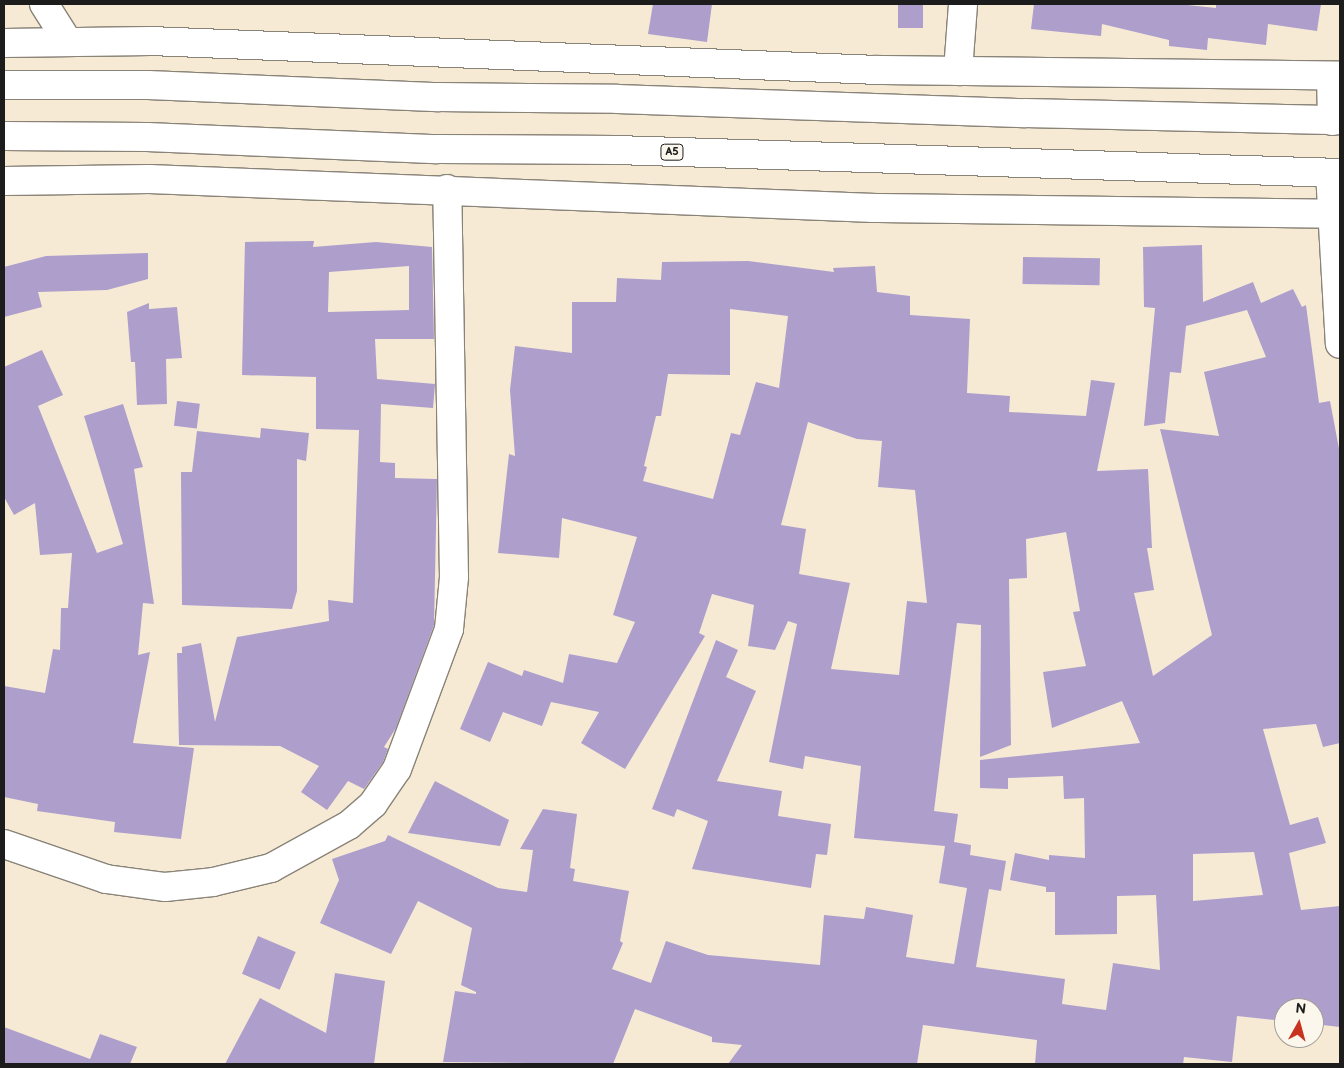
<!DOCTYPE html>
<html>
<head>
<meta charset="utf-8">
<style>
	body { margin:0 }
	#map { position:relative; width:1344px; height:1068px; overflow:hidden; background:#f6ead5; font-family:"Balsamiq Sans",sans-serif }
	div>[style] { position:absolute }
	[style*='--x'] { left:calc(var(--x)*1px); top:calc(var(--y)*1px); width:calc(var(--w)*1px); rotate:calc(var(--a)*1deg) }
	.building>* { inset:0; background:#ad9ecc; transform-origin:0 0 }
	.roads { filter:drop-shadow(1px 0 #898378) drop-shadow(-1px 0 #898378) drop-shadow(0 1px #898378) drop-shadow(0 -1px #898378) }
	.street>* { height:28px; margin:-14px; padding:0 14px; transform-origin:14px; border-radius:14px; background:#fff }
	.secondary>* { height:28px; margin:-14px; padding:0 14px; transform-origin:14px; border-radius:14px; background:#fff }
	.highway>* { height:28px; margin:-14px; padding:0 14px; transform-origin:14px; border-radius:14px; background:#fff }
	span { translate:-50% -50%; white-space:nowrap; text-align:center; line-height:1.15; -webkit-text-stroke:4px #fbf7ec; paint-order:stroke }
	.shield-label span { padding:1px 4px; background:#fbf7ec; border:1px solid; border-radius:4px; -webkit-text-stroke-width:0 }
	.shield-label { font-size:11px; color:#1c1c1c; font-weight:700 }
	.frame { position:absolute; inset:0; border:5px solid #1c1c1c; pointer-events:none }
	.north { position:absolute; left:1274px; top:998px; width:50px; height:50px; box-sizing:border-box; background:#fbf7ec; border:1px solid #a29f99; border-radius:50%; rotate:7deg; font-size:14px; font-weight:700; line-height:20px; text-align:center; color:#1c1c1c }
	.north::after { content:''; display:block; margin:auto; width:18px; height:22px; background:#c8321e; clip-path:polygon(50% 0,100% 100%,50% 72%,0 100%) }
</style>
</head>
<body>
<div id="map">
	<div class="building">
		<div style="clip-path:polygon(653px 4px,712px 4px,707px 42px,648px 34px)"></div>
		<div style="left:898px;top:4px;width:25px;height:24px"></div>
		<div style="clip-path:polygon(1034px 4px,1178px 4px,1216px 8px,1216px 4px,1321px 4px,1317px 31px,1268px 24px,1266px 45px,1208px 38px,1207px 50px,1169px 46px,1169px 40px,1102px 24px,1101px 36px,1031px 29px)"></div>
		<div style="clip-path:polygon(evenodd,314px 241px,313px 247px,376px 242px,432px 247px,434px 339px,375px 339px,377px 379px,435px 384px,433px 408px,381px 404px,380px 462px,395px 463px,395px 478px,437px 479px,434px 625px,396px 728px,384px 747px,388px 749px,383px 762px,364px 789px,348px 781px,327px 810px,301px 792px,319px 766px,280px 746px,179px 745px,177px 653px,182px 653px,182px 647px,201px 643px,215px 722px,237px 637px,329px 621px,328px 600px,353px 603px,359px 430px,316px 429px,316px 377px,242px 375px,245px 242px,314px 241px,409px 266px,409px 310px,328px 312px,329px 272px,409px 266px)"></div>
		<div style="clip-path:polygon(evenodd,1202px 245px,1203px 302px,1253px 282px,1261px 303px,1293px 289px,1302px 307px,1306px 305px,1319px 403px,1330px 401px,1340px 454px,1340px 743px,1323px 747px,1316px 724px,1263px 729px,1290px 825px,1318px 817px,1326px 843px,1289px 853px,1301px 910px,1340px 906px,1340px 1027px,1314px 1024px,1314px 1008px,1284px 1008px,1284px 1021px,1237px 1016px,1232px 1062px,1184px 1057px,1183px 1064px,1035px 1064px,1037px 1040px,923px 1025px,917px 1064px,728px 1064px,742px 1045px,712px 1042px,712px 1037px,635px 1009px,613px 1064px,443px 1062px,455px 991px,476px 994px,476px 992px,461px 985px,472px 928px,418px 901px,391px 954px,320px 923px,339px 880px,332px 859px,385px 841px,388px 835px,498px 888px,527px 892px,533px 850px,520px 849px,543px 809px,577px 814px,570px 868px,575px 869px,573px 881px,629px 891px,620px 941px,623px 943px,612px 969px,651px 983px,666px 941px,708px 955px,820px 965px,824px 915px,864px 919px,866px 907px,913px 915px,906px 957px,954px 964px,967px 888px,939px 883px,945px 846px,854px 838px,861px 766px,805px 756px,803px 769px,769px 762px,797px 624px,788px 621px,775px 650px,748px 646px,754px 605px,712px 594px,699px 633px,705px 636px,625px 769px,581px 743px,599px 712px,551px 702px,542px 726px,503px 712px,490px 742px,460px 729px,488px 662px,522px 676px,524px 670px,563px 683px,569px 654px,617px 663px,635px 622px,613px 615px,637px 537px,562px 518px,559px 558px,498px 553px,509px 454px,515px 456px,510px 390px,515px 346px,572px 353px,572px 302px,616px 302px,617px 278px,661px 280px,662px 262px,748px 261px,834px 272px,833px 268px,875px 266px,877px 292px,910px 296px,910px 315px,970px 319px,967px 393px,1010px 396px,1009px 412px,1086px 416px,1091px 380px,1115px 383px,1097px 471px,1148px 469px,1152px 548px,1147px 548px,1154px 590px,1134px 593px,1153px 676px,1212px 635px,1160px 429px,1219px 436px,1204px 372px,1266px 357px,1247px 310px,1186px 326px,1181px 373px,1170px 372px,1165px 423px,1144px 426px,1155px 308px,1144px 307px,1143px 247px,1202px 245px,730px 309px,788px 316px,779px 388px,756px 382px,740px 435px,731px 433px,713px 499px,643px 481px,647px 467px,644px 466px,656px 416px,661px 416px,668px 374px,730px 375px,730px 309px,1202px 245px,808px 422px,857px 439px,882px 441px,878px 487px,915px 490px,927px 603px,907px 601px,899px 675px,831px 669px,850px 583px,799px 574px,806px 529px,781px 525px,808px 422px,1202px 245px,1066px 532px,1080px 611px,1073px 612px,1086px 666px,1043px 672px,1052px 728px,1122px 701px,1140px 743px,980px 760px,980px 788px,1008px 789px,1008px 778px,1063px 776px,1064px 799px,1084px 798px,1085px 858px,1049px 855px,1049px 860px,1015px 853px,1010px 880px,1046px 887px,1046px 892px,1055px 892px,1055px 935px,1117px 934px,1117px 896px,1156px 895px,1160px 970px,1113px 963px,1106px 1010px,1062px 1004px,1065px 979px,976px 967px,989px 889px,1001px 891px,1006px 861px,970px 855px,971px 845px,954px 842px,958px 814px,934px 811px,957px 623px,981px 625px,980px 757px,1011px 745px,1009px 579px,1027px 578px,1026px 539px,1066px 532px,1202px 245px,1254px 852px,1263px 895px,1193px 901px,1193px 854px,1254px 852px)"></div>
		<div style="clip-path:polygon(148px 253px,148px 279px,107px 290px,38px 292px,42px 307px,4px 317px,4px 267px,46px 256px)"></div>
		<div style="left:1023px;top:257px;width:77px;height:27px;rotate:1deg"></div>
		<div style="clip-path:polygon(149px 303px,149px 309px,177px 307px,182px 358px,166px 359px,167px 404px,137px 405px,135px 362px,131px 362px,127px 312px)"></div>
		<div style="clip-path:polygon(42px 350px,63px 395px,38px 406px,97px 553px,123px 544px,84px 416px,123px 404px,143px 467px,134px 469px,154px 604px,143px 603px,138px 655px,150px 652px,133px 743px,194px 748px,181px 839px,114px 832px,115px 822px,37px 811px,38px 804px,4px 797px,4px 686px,45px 693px,53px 649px,60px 650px,61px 608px,68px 608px,72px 553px,40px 555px,35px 503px,14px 515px,4px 497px,4px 367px)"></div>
		<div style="left:177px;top:401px;width:23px;height:25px;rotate:7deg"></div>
		<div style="clip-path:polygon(261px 428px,309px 433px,306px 461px,297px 459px,297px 591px,292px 609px,182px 605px,181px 472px,192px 472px,197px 431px,260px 438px)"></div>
		<div style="clip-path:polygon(716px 640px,738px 650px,726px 677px,756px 691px,717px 781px,782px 791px,778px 816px,831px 824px,827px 855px,816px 854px,811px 888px,692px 869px,708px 821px,677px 809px,674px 817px,652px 809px)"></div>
		<div style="clip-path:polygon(435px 781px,509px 820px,500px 846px,408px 833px)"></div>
		<div style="left:258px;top:936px;width:41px;height:41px;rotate:23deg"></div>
		<div style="clip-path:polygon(335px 973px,385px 981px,374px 1064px,225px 1064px,260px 998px,326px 1033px)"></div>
		<div style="clip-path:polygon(4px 1027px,90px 1059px,100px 1034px,137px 1047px,130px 1064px,4px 1064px)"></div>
	</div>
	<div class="roads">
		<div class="street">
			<div style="--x:44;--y:4;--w:45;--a:57.7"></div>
			<div style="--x:958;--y:71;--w:67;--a:-85.7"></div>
			<div style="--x:4;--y:844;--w:108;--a:18.9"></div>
			<div style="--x:106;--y:879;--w:60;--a:7.7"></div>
			<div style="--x:165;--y:887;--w:48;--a:-5.9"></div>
			<div style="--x:213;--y:882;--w:60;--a:-13.6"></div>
			<div style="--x:271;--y:868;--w:89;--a:-28.9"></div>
			<div style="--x:349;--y:825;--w:32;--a:-41"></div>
			<div style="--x:373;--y:804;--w:42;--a:-55.6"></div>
			<div style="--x:397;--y:769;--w:149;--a:-69.6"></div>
			<div style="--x:449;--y:629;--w:52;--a:-84.5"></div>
			<div style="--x:454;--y:577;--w:388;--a:-91"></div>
		</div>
		<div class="secondary">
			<div style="--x:4;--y:43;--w:146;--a:-0.8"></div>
			<div style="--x:150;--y:41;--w:728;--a:2.28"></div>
			<div style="--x:877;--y:70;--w:463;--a:0.7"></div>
			<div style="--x:1330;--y:173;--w:171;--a:86.7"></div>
			<div style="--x:4;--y:181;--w:145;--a:-0.8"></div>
			<div style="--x:149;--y:179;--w:725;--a:2.29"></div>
			<div style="--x:873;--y:208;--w:467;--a:0.7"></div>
		</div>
		<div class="highway">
			<div style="--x:1331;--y:76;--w:45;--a:88.7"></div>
			<div style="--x:4;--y:85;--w:144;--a:0"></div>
			<div style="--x:148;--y:85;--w:291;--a:2.4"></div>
			<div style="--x:439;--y:97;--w:178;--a:0.6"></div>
			<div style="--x:617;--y:99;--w:408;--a:2"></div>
			<div style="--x:1025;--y:113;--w:315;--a:1.3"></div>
			<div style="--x:4;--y:136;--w:143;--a:0.4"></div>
			<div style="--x:147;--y:137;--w:290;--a:2.4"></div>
			<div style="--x:437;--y:149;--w:179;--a:0.3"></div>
			<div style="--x:616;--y:150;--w:724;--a:1.82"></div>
		</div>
	</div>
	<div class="shield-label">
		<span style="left:672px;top:152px">A5</span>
	</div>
	<div class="frame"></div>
	<div class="north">N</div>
</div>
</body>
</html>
